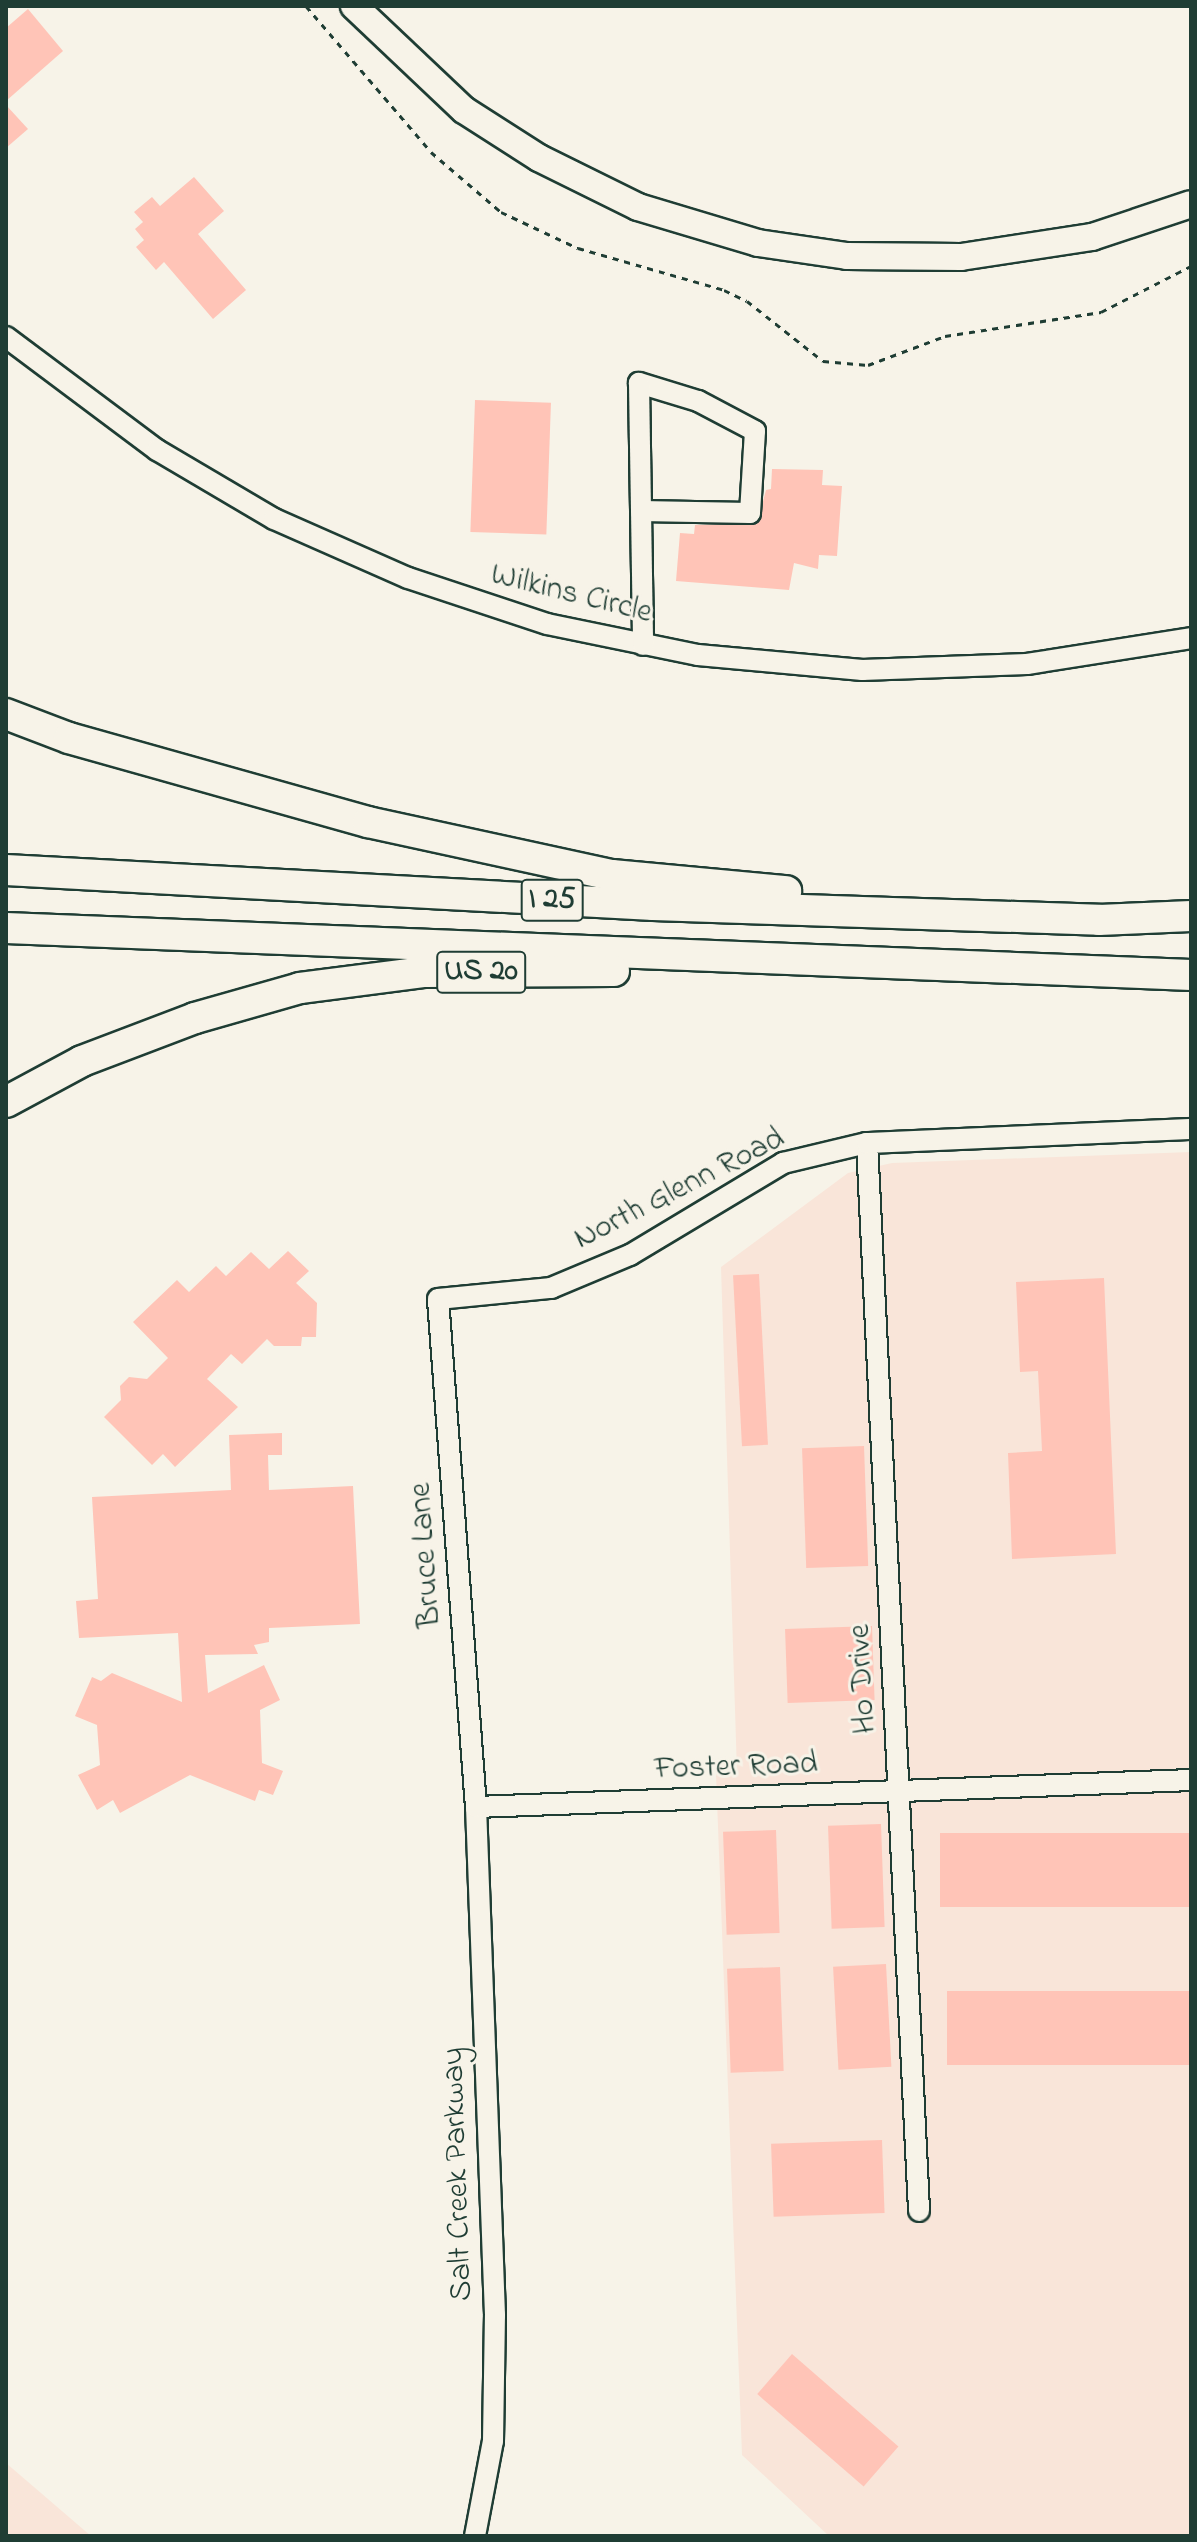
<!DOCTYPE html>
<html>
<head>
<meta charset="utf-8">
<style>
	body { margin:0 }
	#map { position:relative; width:1197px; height:2542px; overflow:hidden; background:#f7f3e8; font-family:"Indie Flower",sans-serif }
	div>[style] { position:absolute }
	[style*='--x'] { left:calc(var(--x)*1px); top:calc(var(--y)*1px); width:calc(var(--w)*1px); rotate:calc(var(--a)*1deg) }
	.built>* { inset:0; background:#f9e5d9 }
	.building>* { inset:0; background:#ffc4b7; transform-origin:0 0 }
	.path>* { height:3px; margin-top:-1.5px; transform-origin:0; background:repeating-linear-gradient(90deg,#1f3d34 0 6px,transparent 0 12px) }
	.roads { filter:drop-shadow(2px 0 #1f3d34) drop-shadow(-2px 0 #1f3d34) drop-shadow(0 2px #1f3d34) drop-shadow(0 -2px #1f3d34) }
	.minor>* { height:20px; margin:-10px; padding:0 10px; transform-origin:10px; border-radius:10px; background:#f7f3e8 }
	.major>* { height:26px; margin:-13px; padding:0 13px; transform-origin:13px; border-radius:13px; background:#f7f3e8 }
	.highway>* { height:30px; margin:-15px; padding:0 15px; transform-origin:15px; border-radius:15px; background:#f7f3e8 }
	span { translate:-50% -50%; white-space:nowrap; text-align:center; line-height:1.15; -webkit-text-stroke:6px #f7f3e8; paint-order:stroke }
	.shield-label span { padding:2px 6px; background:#f7f3e8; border:2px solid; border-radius:6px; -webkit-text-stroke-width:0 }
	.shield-label { font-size:30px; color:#1f3d34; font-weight:700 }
	.street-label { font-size:32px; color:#1f3d34 }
	.frame { position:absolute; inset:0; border:8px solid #1f3d34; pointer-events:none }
</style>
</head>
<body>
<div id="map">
	<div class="built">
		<div style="clip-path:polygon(1191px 1152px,1191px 2536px,829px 2536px,742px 2455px,716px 1774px,737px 1773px,721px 1267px,848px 1173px,892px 1163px)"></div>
		<div style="clip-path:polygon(6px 2463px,91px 2536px,6px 2536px)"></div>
	</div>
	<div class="building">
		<div style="clip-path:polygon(28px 9px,63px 51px,6px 101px,6px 28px)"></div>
		<div style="clip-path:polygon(6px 105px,28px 129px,6px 148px)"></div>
		<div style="clip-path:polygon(194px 177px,224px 211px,198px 234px,246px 290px,213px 319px,164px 262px,156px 270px,136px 247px,144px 240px,135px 229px,143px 222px,134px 212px,152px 197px,160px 206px)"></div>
		<div style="left:475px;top:400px;width:76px;height:132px;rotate:2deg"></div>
		<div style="clip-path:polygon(772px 469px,823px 470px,822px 485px,842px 486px,837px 556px,819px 555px,818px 569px,794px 563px,789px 590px,676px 581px,680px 533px,694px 534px,695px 525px,757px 524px,766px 490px,771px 489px)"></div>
		<div style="clip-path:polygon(288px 1251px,309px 1271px,296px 1283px,317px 1303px,316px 1337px,302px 1337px,301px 1346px,274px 1346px,267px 1339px,242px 1364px,231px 1354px,207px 1379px,238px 1407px,175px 1467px,163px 1454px,152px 1465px,104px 1417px,121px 1400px,120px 1386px,129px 1377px,147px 1379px,168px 1358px,133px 1322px,177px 1280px,189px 1292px,216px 1266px,226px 1276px,251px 1252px,269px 1269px)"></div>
		<div style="left:759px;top:1274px;width:171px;height:26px;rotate:87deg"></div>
		<div style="clip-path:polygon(1104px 1278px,1116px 1554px,1012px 1559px,1008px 1453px,1042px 1451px,1038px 1371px,1020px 1372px,1016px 1282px)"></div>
		<div style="clip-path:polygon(282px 1433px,282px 1455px,268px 1455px,269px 1490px,353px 1486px,360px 1624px,269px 1628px,269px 1642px,254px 1645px,258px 1654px,205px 1655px,208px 1693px,264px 1665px,280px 1700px,260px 1710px,262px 1763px,283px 1771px,273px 1795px,259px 1790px,255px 1801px,190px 1775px,120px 1813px,113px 1800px,97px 1810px,78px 1775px,100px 1765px,97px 1725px,75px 1716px,92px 1677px,101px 1681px,112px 1673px,182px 1702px,178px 1633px,79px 1638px,76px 1601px,98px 1599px,92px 1497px,231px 1490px,229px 1435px)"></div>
		<div style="left:864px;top:1446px;width:120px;height:62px;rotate:88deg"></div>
		<div style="left:872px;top:1626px;width:74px;height:87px;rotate:88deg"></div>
		<div style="left:881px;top:1824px;width:103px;height:53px;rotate:88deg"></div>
		<div style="left:776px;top:1830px;width:103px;height:53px;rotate:88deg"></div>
		<div style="left:1191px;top:1833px;width:74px;height:251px;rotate:90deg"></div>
		<div style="left:886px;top:1964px;width:103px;height:53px;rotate:87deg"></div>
		<div style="left:780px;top:1967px;width:104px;height:53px;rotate:88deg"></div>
		<div style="left:1191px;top:1991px;width:74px;height:244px;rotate:90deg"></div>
		<div style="left:882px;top:2140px;width:73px;height:111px;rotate:88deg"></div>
		<div style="left:792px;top:2354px;width:141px;height:53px;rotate:41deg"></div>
	</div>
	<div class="path">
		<div style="--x:306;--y:6;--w:192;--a:49.4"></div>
		<div style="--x:431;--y:152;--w:92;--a:40.6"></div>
		<div style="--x:501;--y:212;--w:85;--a:25.1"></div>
		<div style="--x:578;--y:248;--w:152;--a:16"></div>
		<div style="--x:724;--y:290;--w:25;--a:26"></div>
		<div style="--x:747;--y:301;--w:97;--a:38.3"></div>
		<div style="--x:823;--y:361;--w:45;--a:5.1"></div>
		<div style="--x:868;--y:365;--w:82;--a:-20.6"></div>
		<div style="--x:945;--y:336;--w:158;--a:-8.7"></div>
		<div style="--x:1101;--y:312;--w:101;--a:-27.1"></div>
	</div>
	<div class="roads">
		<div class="minor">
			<div style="--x:6;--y:337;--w:189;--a:36.8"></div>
			<div style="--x:157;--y:450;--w:136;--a:30.5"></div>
			<div style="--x:274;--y:519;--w:146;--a:23.8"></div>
			<div style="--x:408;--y:578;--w:146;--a:18.3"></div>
			<div style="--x:547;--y:624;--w:154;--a:11.6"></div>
			<div style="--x:698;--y:655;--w:165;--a:5.2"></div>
			<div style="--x:862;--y:670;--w:165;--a:-2.1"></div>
			<div style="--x:1027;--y:664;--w:166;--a:-9"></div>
			<div style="--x:641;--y:511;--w:109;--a:1.1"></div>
			<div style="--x:750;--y:513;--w:82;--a:-86.5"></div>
			<div style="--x:755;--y:431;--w:64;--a:-152.2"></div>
			<div style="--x:698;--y:401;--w:62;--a:-163"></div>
			<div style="--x:639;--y:383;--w:262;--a:89.1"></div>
			<div style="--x:867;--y:1143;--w:1069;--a:87.21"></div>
			<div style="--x:476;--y:1807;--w:716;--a:-2.16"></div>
			<div style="--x:475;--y:2536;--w:97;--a:-79.3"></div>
			<div style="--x:493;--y:2441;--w:126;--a:-89.1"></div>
			<div style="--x:495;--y:2315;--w:508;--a:-92.14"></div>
			<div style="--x:476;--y:1807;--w:509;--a:-94.28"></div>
			<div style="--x:438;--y:1299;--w:114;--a:-5.6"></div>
			<div style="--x:551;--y:1288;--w:86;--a:-22.7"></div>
			<div style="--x:630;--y:1255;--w:179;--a:-31"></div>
			<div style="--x:783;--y:1163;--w:86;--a:-13.4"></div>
			<div style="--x:867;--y:1143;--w:324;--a:-2.5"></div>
		</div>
		<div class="major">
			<div style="--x:354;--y:6;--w:151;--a:43.4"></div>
			<div style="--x:464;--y:110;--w:89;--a:32.6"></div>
			<div style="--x:539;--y:158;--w:110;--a:26.3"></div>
			<div style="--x:638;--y:207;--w:125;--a:16.7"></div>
			<div style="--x:758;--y:243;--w:90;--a:8.3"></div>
			<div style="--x:847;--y:256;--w:114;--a:0.5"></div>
			<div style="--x:961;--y:257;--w:133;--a:-8.7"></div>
			<div style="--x:1092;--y:237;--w:104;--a:-18.4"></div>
		</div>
		<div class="highway">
			<div style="--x:6;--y:714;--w:67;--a:20.9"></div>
			<div style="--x:69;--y:738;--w:311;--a:15.7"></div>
			<div style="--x:368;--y:822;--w:250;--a:12.3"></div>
			<div style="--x:612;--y:875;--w:175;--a:5.3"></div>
			<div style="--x:6;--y:870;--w:648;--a:3.1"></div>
			<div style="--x:653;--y:905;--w:446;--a:1.9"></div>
			<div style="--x:1099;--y:920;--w:92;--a:-2.5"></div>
			<div style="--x:6;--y:928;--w:1186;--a:2.27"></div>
			<div style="--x:6;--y:1102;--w:86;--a:-28.3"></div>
			<div style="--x:82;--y:1061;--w:121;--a:-20.8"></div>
			<div style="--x:195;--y:1018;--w:109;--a:-15.9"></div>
			<div style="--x:300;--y:988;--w:124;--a:-7.4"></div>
			<div style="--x:423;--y:972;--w:191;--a:-0.3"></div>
		</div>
	</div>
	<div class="shield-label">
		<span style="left:552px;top:900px">I 25</span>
		<span style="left:481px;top:972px">US 20</span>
	</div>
	<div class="street-label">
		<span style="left:571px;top:595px;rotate:14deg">Wilkins Circle</span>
		<span style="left:680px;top:1190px;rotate:-27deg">North Glenn Road</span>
		<span style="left:427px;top:1555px;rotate:-94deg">Bruce Lane</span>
		<span style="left:864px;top:1679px;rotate:-93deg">Ho Drive</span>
		<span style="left:736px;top:1768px;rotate:-2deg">Foster Road</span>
		<span style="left:459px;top:2174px;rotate:-92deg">Salt Creek Parkway</span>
	</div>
	<div class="frame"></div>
</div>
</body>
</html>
